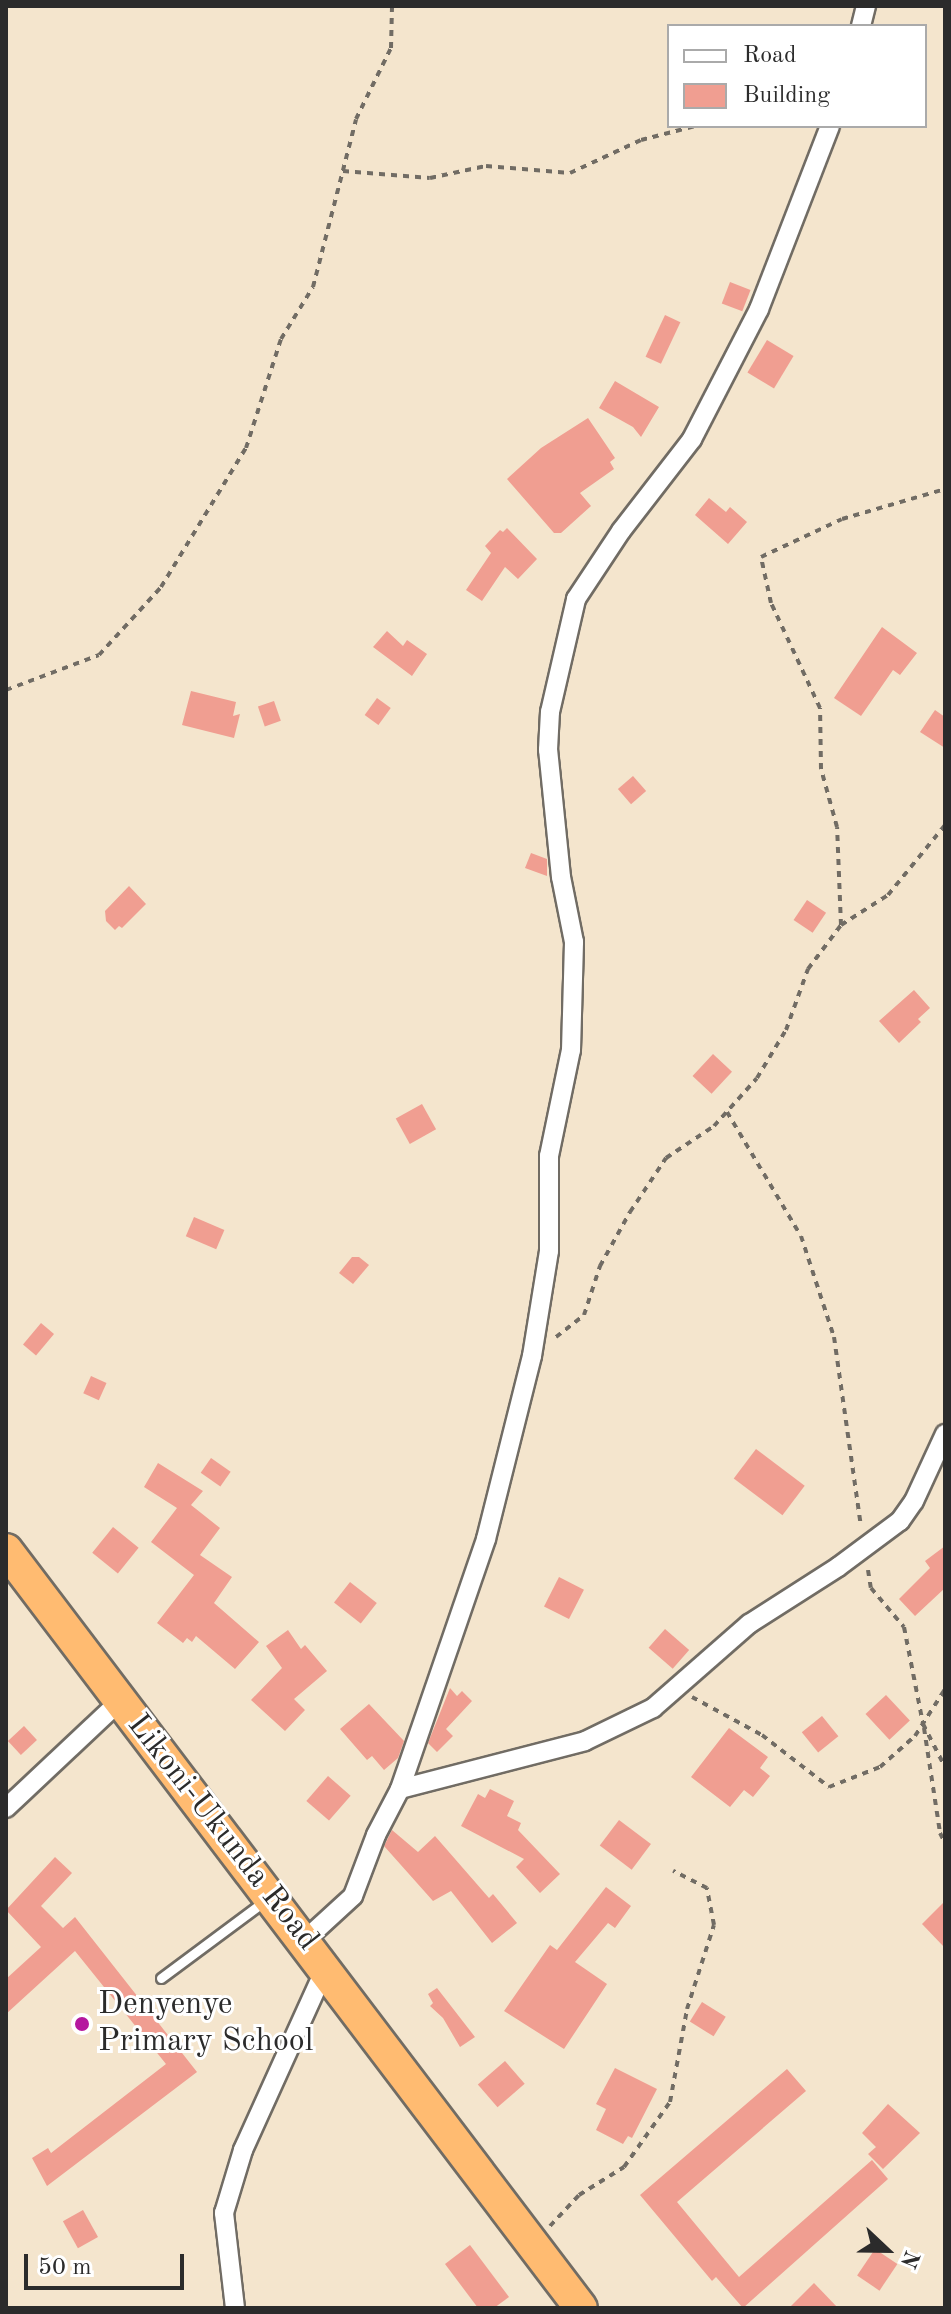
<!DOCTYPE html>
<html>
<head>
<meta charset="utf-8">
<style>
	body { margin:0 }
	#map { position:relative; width:951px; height:2314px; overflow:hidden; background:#f4e5cd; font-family:"Old Standard TT",serif }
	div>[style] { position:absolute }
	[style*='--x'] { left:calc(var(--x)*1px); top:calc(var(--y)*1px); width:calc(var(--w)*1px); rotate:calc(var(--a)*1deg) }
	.building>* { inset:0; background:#f09e91; transform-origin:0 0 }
	.path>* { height:4px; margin-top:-2px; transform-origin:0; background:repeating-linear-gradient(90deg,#716c64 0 6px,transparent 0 12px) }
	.roads { filter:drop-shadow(2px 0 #716c64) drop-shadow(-2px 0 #716c64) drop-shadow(0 2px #716c64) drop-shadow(0 -2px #716c64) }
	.lane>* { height:9px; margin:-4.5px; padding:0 4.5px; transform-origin:4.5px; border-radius:4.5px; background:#fff }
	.street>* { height:18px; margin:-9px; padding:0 9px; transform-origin:9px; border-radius:9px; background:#fff }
	.highway>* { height:32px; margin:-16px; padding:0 16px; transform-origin:16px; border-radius:16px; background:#ffbb71 }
	.dots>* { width:22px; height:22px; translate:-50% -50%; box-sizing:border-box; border:4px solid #fff; border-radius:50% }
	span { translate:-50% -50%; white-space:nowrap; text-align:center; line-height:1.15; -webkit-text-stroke:6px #fff; paint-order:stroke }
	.street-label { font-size:32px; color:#2b2b2b }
	.poi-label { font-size:32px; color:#2b2b2b }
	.left { translate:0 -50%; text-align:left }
	.frame { position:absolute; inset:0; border:8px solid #2b2b2b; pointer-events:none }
	.legend { position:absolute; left:667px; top:24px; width:260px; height:104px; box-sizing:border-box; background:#fff; border:2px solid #aaa; margin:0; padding:10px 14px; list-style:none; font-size:24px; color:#2b2b2b }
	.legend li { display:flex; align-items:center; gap:16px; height:40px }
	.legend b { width:40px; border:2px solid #aaa }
	.north { position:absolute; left:847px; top:2210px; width:80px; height:80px; -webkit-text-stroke:6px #fff; paint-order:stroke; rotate:112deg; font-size:22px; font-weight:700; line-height:32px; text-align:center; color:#2b2b2b }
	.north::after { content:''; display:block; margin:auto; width:28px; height:36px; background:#2b2b2b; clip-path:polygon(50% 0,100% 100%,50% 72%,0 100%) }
	.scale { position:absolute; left:24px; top:2254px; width:160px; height:36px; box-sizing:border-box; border:4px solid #2b2b2b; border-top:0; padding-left:10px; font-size:24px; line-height:28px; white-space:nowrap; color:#2b2b2b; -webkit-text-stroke:6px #fff; paint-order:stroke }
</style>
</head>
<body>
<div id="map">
	<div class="building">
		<div style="left:730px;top:282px;width:22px;height:23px;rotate:21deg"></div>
		<div style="left:665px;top:315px;width:17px;height:46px;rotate:25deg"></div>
		<div style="left:767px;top:340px;width:31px;height:38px;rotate:31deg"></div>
		<div style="clip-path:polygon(615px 381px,659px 407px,641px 437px,633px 427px,599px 408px)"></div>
		<div style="clip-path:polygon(588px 418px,615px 458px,610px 462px,614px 469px,580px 493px,591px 506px,561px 533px,554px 533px,507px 479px,541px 448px)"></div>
		<div style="clip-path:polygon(709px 498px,726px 512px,730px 507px,747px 522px,728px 544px,695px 515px)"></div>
		<div style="clip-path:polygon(507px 528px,537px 559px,518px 579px,505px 567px,482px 601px,466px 590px,491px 553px,485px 546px,500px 530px,503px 532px)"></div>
		<div style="clip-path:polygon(882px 627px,917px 653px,900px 675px,893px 670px,861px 716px,834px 698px)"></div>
		<div style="clip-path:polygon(387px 631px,403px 646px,407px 640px,427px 654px,412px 676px,373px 647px)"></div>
		<div style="clip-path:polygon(191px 691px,236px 702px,233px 716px,240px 714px,234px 738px,182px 725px)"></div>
		<div style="left:377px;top:698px;width:17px;height:21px;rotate:36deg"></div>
		<div style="left:274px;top:701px;width:21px;height:17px;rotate:71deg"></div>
		<div style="clip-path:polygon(935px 710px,945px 717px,945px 748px,920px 732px)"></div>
		<div style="left:633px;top:776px;width:20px;height:20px;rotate:49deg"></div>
		<div style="clip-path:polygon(531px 853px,547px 859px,547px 876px,525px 868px)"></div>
		<div style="clip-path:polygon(129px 886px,146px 904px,122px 928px,119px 926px,115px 930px,106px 921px,105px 911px)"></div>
		<div style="left:807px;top:900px;width:23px;height:24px;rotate:34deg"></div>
		<div style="clip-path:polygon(914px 990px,930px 1008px,918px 1019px,921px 1022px,899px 1043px,879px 1021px)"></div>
		<div style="left:713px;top:1054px;width:26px;height:30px;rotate:43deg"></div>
		<div style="left:422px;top:1104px;width:29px;height:30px;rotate:61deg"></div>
		<div style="left:194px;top:1217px;width:33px;height:21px;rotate:23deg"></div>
		<div style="clip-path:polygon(352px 1257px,359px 1257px,369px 1265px,353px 1284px,339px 1273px)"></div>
		<div style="left:41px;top:1323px;width:17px;height:28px;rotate:40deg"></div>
		<div style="left:91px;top:1376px;width:17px;height:19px;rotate:24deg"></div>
		<div style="left:756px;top:1449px;width:61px;height:37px;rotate:37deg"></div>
		<div style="left:211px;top:1458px;width:24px;height:18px;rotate:35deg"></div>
		<div style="clip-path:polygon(158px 1463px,203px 1491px,191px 1505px,220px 1528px,200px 1555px,232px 1577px,214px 1603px,259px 1642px,235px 1669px,196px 1636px,192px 1642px,187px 1638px,183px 1643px,157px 1623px,194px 1575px,151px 1542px,177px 1508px,144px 1487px)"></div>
		<div style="left:113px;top:1527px;width:33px;height:33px;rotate:39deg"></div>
		<div style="clip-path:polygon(945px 1546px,945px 1588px,915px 1616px,899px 1599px,930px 1568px,925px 1561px)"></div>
		<div style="left:559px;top:1577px;width:28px;height:33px;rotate:27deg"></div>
		<div style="left:350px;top:1582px;width:34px;height:26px;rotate:38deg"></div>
		<div style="left:665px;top:1629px;width:32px;height:25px;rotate:41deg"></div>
		<div style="clip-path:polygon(288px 1630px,301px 1649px,305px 1645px,327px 1671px,294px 1699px,305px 1710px,285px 1731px,251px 1700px,282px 1668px,266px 1646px)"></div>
		<div style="clip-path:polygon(450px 1688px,457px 1696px,462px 1691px,472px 1701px,446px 1729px,453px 1736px,437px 1752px,428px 1743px)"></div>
		<div style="left:886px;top:1695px;width:35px;height:28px;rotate:47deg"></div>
		<div style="clip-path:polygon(369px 1704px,404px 1741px,398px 1758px,384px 1770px,372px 1756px,367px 1760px,340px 1729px)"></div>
		<div style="left:822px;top:1716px;width:26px;height:26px;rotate:51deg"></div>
		<div style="left:24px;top:1726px;width:19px;height:22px;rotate:47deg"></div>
		<div style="clip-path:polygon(729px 1728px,768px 1757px,760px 1768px,770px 1776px,753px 1797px,744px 1790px,730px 1807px,691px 1777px)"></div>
		<div style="left:328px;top:1776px;width:30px;height:33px;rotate:41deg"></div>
		<div style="clip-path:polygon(490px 1789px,514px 1801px,507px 1816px,521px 1823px,518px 1830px,560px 1874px,540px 1893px,516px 1867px,524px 1859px,461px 1826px,478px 1794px,485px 1798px)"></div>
		<div style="left:619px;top:1820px;width:40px;height:32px;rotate:37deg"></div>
		<div style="clip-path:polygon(392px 1830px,418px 1852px,435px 1836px,489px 1898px,493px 1894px,517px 1923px,492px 1943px,451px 1891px,433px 1901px,384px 1846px)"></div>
		<div style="clip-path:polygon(55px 1857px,72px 1873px,41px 1906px,63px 1928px,75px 1917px,197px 2072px,47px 2186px,32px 2158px,48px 2148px,51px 2153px,166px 2064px,75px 1951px,6px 2014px,6px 1979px,41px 1947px,6px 1910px)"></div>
		<div style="clip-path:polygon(606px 1887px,631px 1906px,615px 1928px,608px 1923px,575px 1962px,607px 1984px,564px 2049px,504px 2011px,550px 1945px,557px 1950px)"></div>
		<div style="clip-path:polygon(945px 1901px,945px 1948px,922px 1924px)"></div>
		<div style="clip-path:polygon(437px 1988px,475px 2037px,460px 2047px,443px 2018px,430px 2006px,433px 2003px,428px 1994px)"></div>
		<div style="left:702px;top:2002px;width:28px;height:23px;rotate:32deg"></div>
		<div style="left:505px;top:2061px;width:30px;height:36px;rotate:49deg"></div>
		<div style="clip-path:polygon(615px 2068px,657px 2089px,632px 2138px,628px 2136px,623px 2144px,596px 2130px,606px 2109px,596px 2104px)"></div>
		<div style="clip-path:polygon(787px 2069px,806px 2091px,677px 2202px,739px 2277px,872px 2160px,888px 2179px,743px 2308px,716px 2277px,712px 2281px,640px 2195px)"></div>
		<div style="clip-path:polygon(888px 2104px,920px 2133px,883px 2169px,868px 2154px,876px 2147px,862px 2133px)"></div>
		<div style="left:83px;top:2210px;width:31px;height:23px;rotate:61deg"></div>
		<div style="clip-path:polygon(470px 2245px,509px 2297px,494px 2308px,478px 2308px,445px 2264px)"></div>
		<div style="left:875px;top:2249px;width:27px;height:32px;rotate:34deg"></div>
		<div style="clip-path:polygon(814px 2283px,838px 2308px,789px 2308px)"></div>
	</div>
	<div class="path">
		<div style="--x:343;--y:171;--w:87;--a:4.6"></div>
		<div style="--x:430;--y:178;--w:57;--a:-12.1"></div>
		<div style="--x:486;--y:166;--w:84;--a:4.8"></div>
		<div style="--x:570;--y:173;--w:78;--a:-24.9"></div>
		<div style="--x:641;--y:140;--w:56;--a:-14.5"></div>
		<div style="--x:6;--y:690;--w:99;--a:-20.6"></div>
		<div style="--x:99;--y:655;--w:92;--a:-47.6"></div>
		<div style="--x:161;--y:587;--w:163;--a:-58.6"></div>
		<div style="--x:246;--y:448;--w:114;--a:-72.2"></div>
		<div style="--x:281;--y:339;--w:61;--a:-58.4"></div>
		<div style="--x:313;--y:287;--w:173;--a:-75.6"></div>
		<div style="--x:356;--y:119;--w:79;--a:-63.8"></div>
		<div style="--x:391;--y:48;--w:42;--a:-88.6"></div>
		<div style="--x:841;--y:925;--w:56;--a:-32.6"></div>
		<div style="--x:888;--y:895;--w:90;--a:-50.8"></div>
		<div style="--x:727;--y:1112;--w:144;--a:59.2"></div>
		<div style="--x:801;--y:1236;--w:106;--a:71.9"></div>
		<div style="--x:834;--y:1337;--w:191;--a:81.9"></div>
		<div style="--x:556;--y:1337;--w:36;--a:-38"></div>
		<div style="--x:584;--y:1315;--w:52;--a:-71.9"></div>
		<div style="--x:600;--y:1266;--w:62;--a:-60.9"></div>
		<div style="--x:630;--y:1212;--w:65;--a:-56.3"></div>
		<div style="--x:666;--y:1158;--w:58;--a:-33.7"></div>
		<div style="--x:714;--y:1126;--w:64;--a:-48.1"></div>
		<div style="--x:757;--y:1078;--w:56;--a:-58.9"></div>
		<div style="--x:786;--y:1030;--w:65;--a:-70.2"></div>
		<div style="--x:808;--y:969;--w:55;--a:-53.1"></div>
		<div style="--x:841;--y:925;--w:98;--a:-92.3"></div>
		<div style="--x:837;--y:827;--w:60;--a:-105.4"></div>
		<div style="--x:821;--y:769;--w:61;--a:-90.9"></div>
		<div style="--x:820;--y:708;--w:116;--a:-115"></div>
		<div style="--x:771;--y:603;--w:47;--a:-102.3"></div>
		<div style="--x:761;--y:557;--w:89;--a:-25.1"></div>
		<div style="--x:842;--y:519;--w:107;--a:-16.2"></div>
		<div style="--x:868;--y:1570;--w:18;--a:81"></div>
		<div style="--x:871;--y:1588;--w:51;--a:49.8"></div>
		<div style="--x:904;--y:1627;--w:99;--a:78.9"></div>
		<div style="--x:923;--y:1724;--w:48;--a:62.9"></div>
		<div style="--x:692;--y:1697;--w:80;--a:28.5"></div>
		<div style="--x:762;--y:1735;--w:85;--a:37.8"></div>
		<div style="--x:829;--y:1787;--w:55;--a:-21.4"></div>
		<div style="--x:880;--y:1767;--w:47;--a:-41.5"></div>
		<div style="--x:915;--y:1736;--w:56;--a:-57.4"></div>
		<div style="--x:924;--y:1728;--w:106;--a:81.3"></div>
		<div style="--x:940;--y:1833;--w:11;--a:63"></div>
		<div style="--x:550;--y:2226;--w:42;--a:-46.9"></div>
		<div style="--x:579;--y:2195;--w:53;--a:-31.9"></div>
		<div style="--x:624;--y:2167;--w:80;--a:-54.7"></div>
		<div style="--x:670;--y:2102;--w:95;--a:-79.6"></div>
		<div style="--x:687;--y:2009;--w:88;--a:-72.2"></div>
		<div style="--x:714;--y:1925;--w:38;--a:-101"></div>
		<div style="--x:707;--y:1888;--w:38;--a:-153"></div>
	</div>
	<div class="roads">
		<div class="lane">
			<div style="--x:161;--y:1978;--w:131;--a:-36.6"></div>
		</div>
		<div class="street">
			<div style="--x:861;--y:26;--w:21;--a:-76"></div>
			<div style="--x:400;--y:1789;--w:191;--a:-14.5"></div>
			<div style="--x:585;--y:1741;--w:76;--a:-25.9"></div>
			<div style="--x:653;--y:1708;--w:128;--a:-41.2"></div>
			<div style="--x:749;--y:1624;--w:106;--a:-32.6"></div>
			<div style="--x:838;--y:1567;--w:77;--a:-36.6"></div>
			<div style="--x:900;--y:1521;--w:24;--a:-55"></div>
			<div style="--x:914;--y:1501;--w:74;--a:-65.2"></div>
			<div style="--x:6;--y:1808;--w:156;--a:-43.2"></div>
			<div style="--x:305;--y:1940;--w:65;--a:-42.5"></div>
			<div style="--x:353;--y:1896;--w:65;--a:-69.3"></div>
			<div style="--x:376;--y:1835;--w:52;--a:-62.4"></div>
			<div style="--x:400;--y:1789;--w:264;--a:-71"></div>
			<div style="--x:486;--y:1539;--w:189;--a:-75.9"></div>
			<div style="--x:532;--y:1356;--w:106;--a:-80.8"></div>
			<div style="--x:549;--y:1251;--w:95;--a:-90"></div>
			<div style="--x:549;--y:1156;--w:108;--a:-78.3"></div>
			<div style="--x:571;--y:1050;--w:108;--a:-88.4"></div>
			<div style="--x:574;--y:942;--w:66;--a:-101.3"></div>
			<div style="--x:561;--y:877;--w:128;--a:-95.8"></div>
			<div style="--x:548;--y:750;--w:38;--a:-87"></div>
			<div style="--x:550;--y:712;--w:116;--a:-77"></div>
			<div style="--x:576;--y:599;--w:82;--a:-56.5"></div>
			<div style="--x:621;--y:531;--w:116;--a:-52.3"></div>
			<div style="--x:692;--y:439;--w:146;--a:-62.7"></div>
			<div style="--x:759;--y:309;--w:196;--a:-68.8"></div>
			<div style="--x:235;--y:2308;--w:96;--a:-96.6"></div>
			<div style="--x:224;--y:2213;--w:66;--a:-73.2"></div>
			<div style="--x:243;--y:2150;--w:201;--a:-65.6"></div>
		</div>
		<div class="highway">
			<div style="--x:6;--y:1550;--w:951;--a:52.82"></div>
		</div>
	</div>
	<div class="dots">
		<div style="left:82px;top:2024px;background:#b5179e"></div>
	</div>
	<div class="street-label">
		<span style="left:222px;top:1833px;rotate:52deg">Likoni-Ukunda Road</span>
	</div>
	<div class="poi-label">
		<span class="left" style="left:98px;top:2024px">Denyenye<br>Primary School</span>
	</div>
	<div class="frame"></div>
	<ul class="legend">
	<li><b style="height:10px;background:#fff"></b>Road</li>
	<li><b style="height:22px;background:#f09e91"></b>Building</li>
	</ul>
	<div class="north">N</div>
	<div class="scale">50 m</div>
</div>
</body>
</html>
